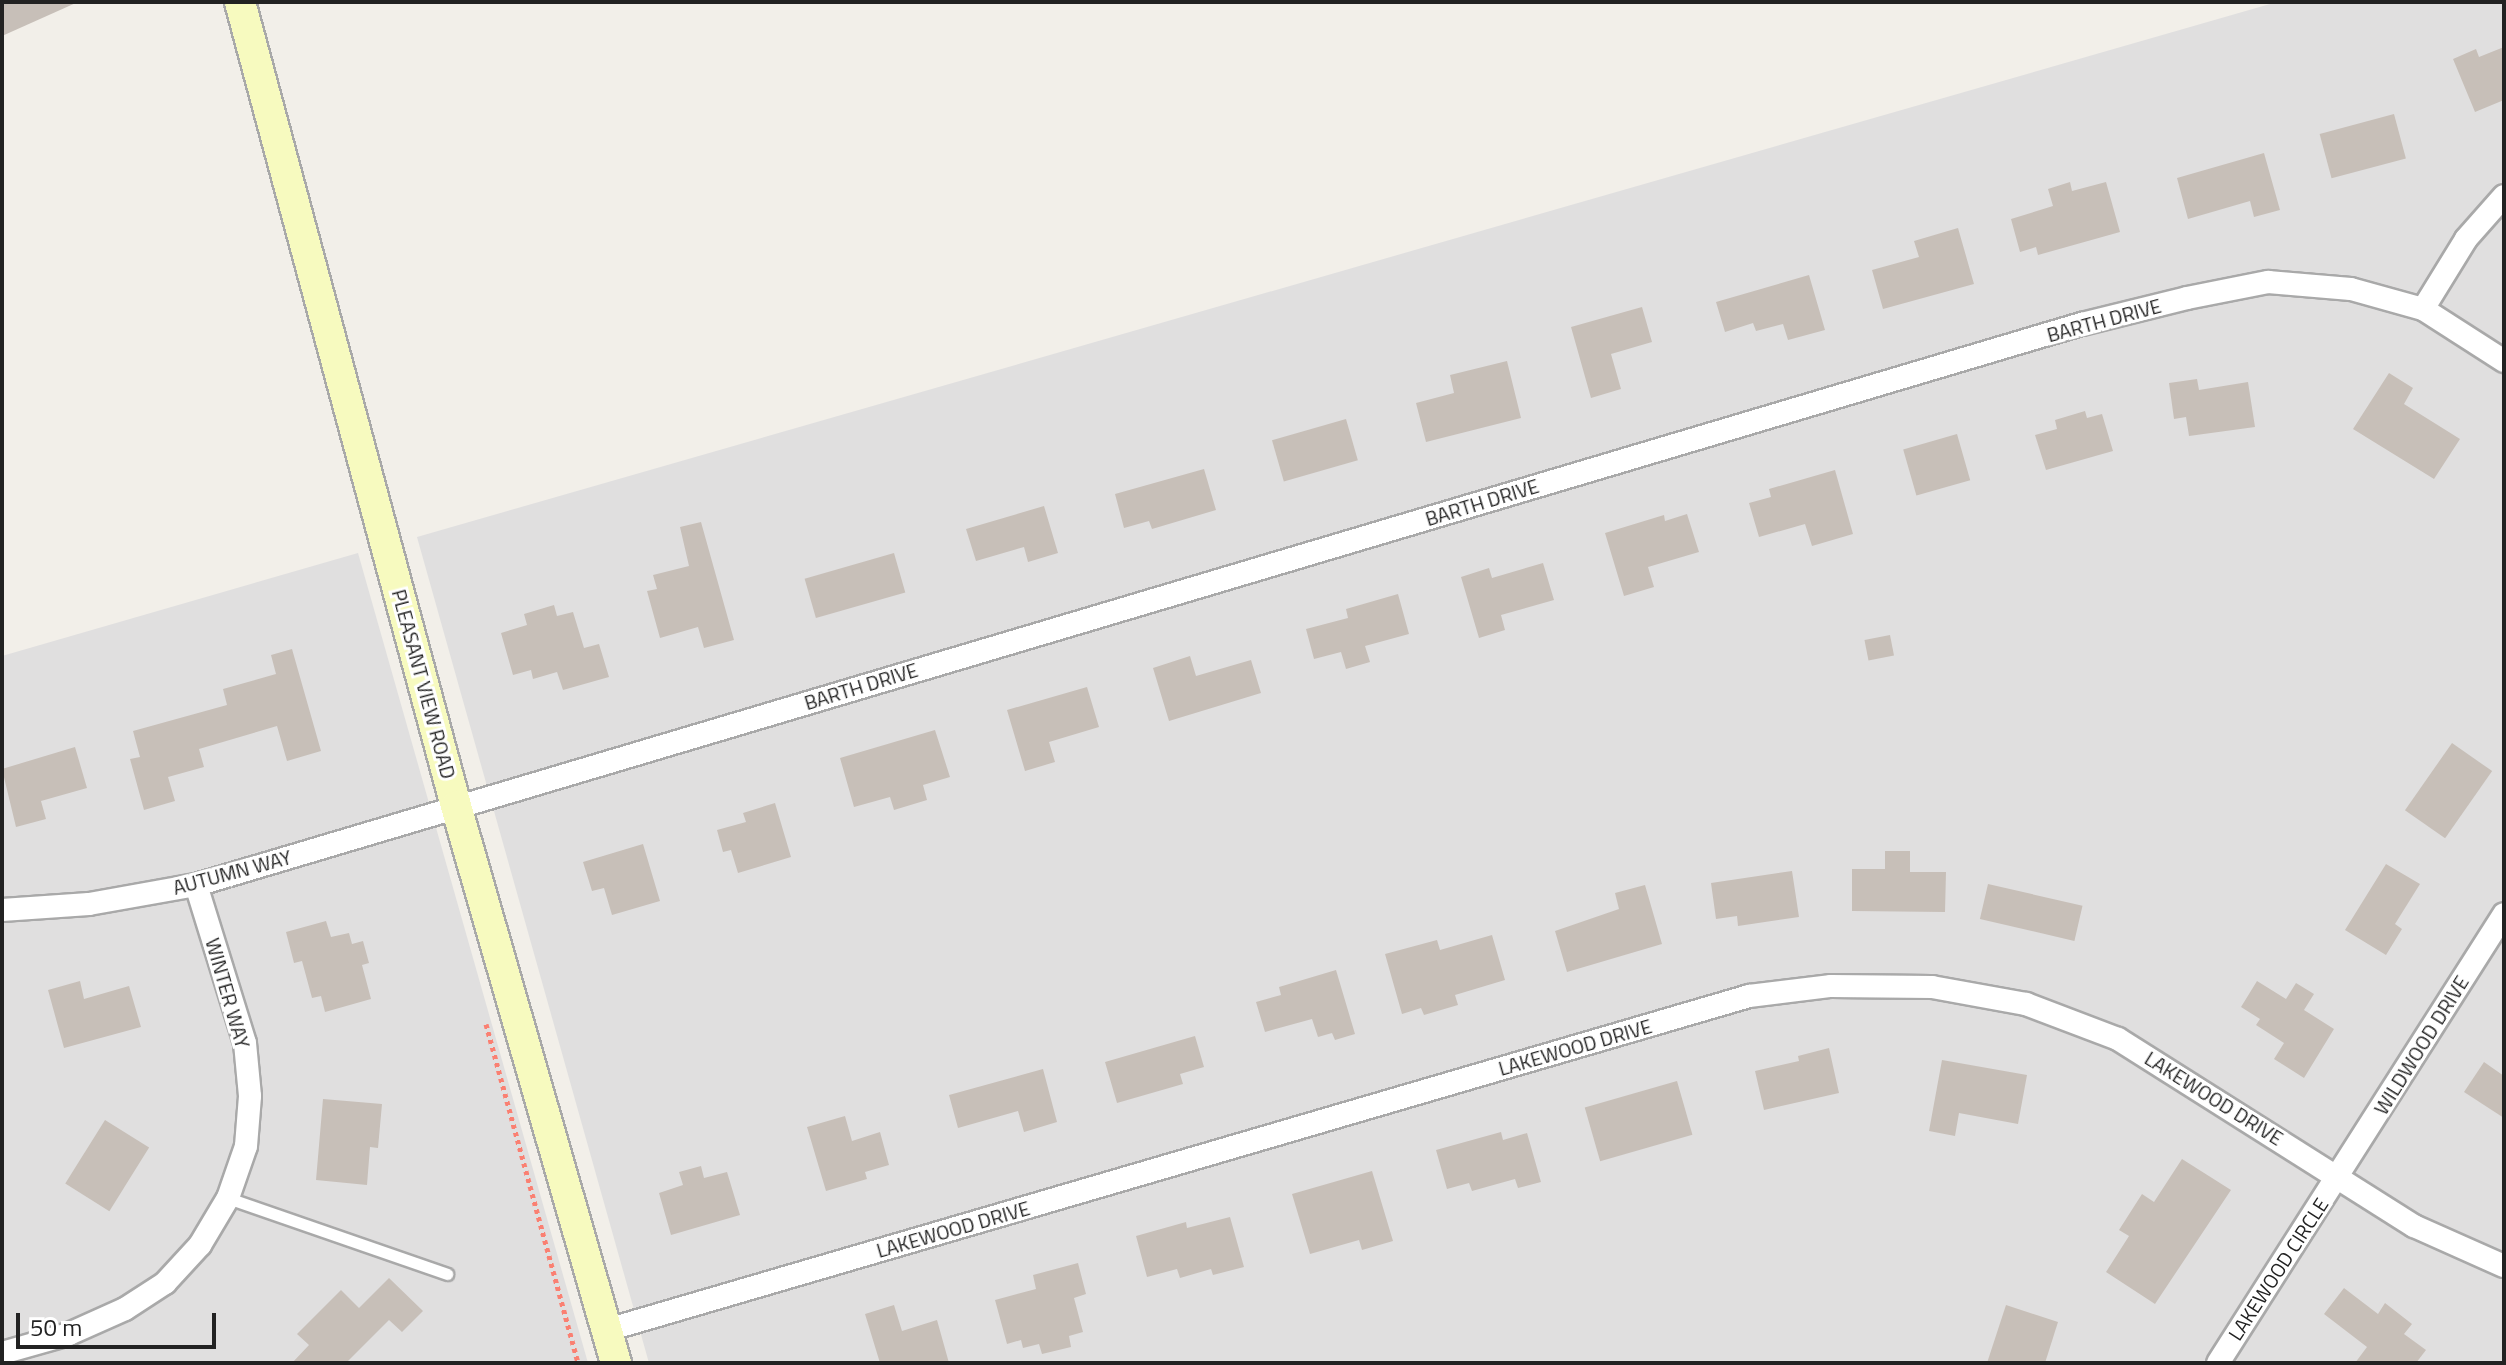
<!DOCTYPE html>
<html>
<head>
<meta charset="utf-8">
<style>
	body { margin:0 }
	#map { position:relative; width:2506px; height:1365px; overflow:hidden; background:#f2efe9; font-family:"Titillium Web",sans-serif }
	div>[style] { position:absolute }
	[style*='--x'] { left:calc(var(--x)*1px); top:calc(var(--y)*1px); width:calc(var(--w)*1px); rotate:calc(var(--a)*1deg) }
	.residential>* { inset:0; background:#e0dfdf }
	.building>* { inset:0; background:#c7bfb8; transform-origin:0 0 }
	.path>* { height:5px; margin-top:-2.5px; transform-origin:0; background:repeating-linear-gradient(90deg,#fa8072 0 4px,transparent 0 8px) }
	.roads { filter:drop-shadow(2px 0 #a9a9a9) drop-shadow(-2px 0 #a9a9a9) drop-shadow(0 2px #a9a9a9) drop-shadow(0 -2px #a9a9a9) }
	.service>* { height:11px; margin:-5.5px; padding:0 5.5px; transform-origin:5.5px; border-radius:5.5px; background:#fff }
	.minor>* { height:22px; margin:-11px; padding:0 11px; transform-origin:11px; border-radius:11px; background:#fff }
	.secondary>* { height:30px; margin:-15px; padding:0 15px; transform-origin:15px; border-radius:15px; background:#f7fabf }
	span { translate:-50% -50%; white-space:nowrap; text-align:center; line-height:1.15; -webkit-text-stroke:6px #fff; paint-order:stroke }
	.street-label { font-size:20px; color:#222 }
	.frame { position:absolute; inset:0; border:4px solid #222; pointer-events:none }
	.scale { position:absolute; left:16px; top:1313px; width:200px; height:36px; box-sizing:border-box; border:4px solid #222; border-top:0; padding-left:10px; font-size:24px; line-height:28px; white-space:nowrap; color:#222; -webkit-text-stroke:6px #fff; paint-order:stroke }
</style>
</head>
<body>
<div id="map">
	<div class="residential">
		<div style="clip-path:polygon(2277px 2px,2504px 2px,2504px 1363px,649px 1363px,417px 537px)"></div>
		<div style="clip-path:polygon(358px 553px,588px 1363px,2px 1363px,2px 656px)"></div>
	</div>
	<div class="building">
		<div style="clip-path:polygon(2px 2px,78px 2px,2px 36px)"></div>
		<div style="clip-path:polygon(2504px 47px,2504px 100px,2475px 112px,2453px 59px,2476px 49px,2479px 57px)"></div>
		<div style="left:2394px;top:114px;width:46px;height:77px;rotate:75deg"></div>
		<div style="clip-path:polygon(2264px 153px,2280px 210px,2254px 217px,2250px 201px,2188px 219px,2177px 178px)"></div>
		<div style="clip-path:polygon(2070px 182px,2072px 191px,2106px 182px,2120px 232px,2038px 255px,2036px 247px,2020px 252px,2011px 219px,2053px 206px,2048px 189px)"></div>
		<div style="clip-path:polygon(1958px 228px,1974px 284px,1883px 309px,1872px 270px,1919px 257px,1914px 241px)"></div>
		<div style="clip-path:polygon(1809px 275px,1825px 330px,1788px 340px,1783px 324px,1756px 331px,1753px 323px,1725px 332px,1716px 302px)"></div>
		<div style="clip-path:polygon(1642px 307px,1652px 342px,1611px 354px,1621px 389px,1591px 398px,1571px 327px)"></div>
		<div style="clip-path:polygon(1507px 361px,1521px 418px,1426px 442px,1416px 403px,1454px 393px,1450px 375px)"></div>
		<div style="clip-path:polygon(2389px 373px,2413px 388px,2404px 404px,2460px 439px,2434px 479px,2353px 429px)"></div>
		<div style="clip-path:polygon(2197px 379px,2199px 390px,2248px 382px,2255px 427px,2189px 436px,2186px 417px,2174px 419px,2169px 383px)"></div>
		<div style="clip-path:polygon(2085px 411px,2087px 418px,2102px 414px,2113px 451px,2046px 470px,2035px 435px,2057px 429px,2055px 420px)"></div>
		<div style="left:1346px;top:419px;width:43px;height:77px;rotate:74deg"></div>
		<div style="left:1957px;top:434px;width:48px;height:56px;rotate:74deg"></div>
		<div style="clip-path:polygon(1204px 469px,1216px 510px,1152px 529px,1149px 521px,1124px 528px,1115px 494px)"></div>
		<div style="clip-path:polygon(1835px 470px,1853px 534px,1812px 546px,1805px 524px,1759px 537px,1749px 503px,1771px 497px,1769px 489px)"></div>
		<div style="clip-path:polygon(1044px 506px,1058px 553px,1028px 562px,1024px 547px,976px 561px,966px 529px)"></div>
		<div style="clip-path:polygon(1687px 514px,1699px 552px,1648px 567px,1654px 587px,1624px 596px,1605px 533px,1664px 515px,1665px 521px)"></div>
		<div style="clip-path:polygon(701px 522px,734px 640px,704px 648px,698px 627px,660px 638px,647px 591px,657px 589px,653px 575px,689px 566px,680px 527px)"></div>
		<div style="left:894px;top:553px;width:41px;height:93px;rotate:74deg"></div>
		<div style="clip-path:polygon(1543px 563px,1554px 600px,1501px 615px,1505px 630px,1479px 638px,1461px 577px,1489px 568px,1492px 578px)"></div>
		<div style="clip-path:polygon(1398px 594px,1409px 634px,1365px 646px,1370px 662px,1346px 669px,1341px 652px,1314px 659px,1306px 629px,1348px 618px,1346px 609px)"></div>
		<div style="clip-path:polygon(554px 605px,557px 616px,573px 612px,584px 648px,599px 644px,609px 677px,563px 690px,557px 672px,533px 679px,531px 670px,513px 675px,501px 633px,527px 625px,524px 614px)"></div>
		<div style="left:1890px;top:635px;width:21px;height:26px;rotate:79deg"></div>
		<div style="clip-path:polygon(292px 649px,321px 751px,287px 761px,277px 726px,199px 749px,204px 767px,168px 777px,175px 801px,144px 810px,130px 759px,140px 757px,133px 731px,227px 705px,223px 689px,276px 674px,271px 655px)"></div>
		<div style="clip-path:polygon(1190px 656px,1196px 676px,1251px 660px,1261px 693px,1169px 721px,1153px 668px)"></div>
		<div style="clip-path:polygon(1087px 687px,1099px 727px,1049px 742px,1055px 762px,1025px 771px,1007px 710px)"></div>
		<div style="clip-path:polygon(935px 730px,950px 777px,923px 785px,927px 800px,894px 810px,890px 797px,854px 807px,840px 758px)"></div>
		<div style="left:2452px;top:743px;width:49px;height:82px;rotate:35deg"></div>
		<div style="clip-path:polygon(75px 747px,87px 788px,41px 801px,46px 819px,16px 827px,2px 769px)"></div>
		<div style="clip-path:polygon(775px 803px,791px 857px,738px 873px,731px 850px,723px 852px,717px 830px,746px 822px,743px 813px)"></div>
		<div style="clip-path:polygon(643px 844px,660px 901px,612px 915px,604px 888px,592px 891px,583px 862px)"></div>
		<div style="clip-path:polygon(1885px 851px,1910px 851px,1910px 872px,1946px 872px,1945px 912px,1852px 911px,1852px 869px,1885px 869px)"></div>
		<div style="clip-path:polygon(2386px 864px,2420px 884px,2395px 924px,2402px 929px,2386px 955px,2345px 930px)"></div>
		<div style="clip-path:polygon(1792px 871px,1799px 917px,1738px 926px,1737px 916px,1716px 919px,1711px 883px)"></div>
		<div style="left:1988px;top:884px;width:97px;height:36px;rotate:13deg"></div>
		<div style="clip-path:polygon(1645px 885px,1662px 944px,1567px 972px,1555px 931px,1619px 909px,1615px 893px)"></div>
		<div style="clip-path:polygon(326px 921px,331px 937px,349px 933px,352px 944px,363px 941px,369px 963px,362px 965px,371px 999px,325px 1012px,321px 996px,312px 998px,302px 961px,294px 963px,286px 932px)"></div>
		<div style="clip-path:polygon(1492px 935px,1505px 980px,1455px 995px,1458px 1005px,1424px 1015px,1421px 1008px,1402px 1014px,1385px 954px,1437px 940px,1440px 950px)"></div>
		<div style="clip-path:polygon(1336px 970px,1355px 1034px,1335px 1040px,1332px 1033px,1318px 1037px,1312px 1019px,1265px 1032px,1256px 1002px,1281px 995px,1279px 987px)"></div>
		<div style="clip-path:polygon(80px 981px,84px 999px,129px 986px,141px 1027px,64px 1048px,48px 990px)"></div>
		<div style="clip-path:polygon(2257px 981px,2286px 999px,2296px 983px,2314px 994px,2304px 1010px,2334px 1029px,2304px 1078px,2274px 1059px,2284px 1043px,2256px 1025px,2260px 1019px,2241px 1007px)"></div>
		<div style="clip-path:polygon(1195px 1036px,1204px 1067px,1180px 1074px,1183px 1084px,1117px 1103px,1105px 1062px)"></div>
		<div style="clip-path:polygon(1829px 1048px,1839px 1093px,1764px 1110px,1755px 1071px,1799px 1061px,1798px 1056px)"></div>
		<div style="clip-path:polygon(1942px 1060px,2027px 1075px,2018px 1124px,1959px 1113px,1955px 1136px,1929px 1131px)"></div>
		<div style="clip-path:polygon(2484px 1062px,2504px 1076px,2504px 1118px,2464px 1092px)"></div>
		<div style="clip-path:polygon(1043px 1069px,1057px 1122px,1024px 1132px,1018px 1111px,958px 1128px,949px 1095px)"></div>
		<div style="left:1677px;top:1081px;width:56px;height:96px;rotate:74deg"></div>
		<div style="clip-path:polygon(323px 1099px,382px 1104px,378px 1148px,370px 1147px,367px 1185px,316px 1180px)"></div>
		<div style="clip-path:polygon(845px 1116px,852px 1141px,880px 1132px,889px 1165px,865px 1172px,867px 1179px,826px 1191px,807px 1127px)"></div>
		<div style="left:105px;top:1120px;width:52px;height:75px;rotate:32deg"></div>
		<div style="clip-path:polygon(1501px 1132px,1503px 1140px,1527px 1133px,1541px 1182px,1518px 1188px,1515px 1179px,1472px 1191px,1469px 1183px,1447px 1189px,1436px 1150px)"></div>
		<div style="clip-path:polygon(2182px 1159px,2231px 1190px,2155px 1304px,2106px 1272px,2129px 1236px,2119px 1230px,2142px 1194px,2154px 1202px)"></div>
		<div style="clip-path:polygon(701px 1166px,704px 1178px,727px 1172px,740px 1215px,671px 1235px,659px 1193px,683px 1185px,679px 1172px)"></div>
		<div style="clip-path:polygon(1372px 1171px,1393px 1241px,1362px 1250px,1359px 1240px,1310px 1254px,1292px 1194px)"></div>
		<div style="clip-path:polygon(1230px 1217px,1244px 1267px,1213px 1275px,1211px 1269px,1180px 1278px,1177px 1269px,1147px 1277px,1136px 1236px,1186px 1222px,1187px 1228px)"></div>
		<div style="clip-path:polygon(1078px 1263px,1086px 1294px,1074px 1298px,1083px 1332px,1069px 1336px,1071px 1347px,1042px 1354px,1039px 1344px,1023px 1348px,1021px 1340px,1007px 1344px,995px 1300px,1036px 1289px,1033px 1275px)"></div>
		<div style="clip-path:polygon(389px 1278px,423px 1311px,402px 1332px,389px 1320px,346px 1363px,292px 1363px,309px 1345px,297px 1334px,341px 1290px,359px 1308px)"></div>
		<div style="clip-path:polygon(2344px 1288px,2378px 1314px,2385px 1303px,2412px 1324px,2404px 1334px,2426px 1350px,2416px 1363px,2355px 1363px,2367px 1347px,2324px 1314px)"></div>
		<div style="clip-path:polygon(894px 1305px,902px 1331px,937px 1320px,949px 1363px,880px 1363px,865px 1314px)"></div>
		<div style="clip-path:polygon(2006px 1305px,2058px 1322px,2045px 1363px,1987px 1363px)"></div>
	</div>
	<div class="path">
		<div style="--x:486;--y:1024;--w:351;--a:74.8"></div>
	</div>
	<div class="roads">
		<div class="service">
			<div style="--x:228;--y:1198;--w:232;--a:19.1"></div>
		</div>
		<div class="minor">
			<div style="--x:2423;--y:309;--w:82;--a:-58.4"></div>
			<div style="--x:2466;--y:239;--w:57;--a:-48.5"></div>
			<div style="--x:2;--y:910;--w:87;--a:-3.9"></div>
			<div style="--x:89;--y:904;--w:109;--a:-10.1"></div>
			<div style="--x:196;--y:885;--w:1968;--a:-16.57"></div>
			<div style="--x:2082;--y:324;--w:108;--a:-13.9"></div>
			<div style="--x:2187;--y:298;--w:83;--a:-11.2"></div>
			<div style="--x:2268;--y:282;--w:83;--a:4.8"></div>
			<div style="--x:2351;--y:289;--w:75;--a:15.5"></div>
			<div style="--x:2423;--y:309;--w:96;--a:32.7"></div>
			<div style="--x:607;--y:1330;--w:1190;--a:-16.3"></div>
			<div style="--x:1749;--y:996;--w:83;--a:-7"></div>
			<div style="--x:1831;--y:986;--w:101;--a:0.6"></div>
			<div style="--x:1932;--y:987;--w:96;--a:10.3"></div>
			<div style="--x:2026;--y:1004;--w:98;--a:20.8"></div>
			<div style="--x:2118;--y:1039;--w:350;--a:32.3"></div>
			<div style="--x:2414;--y:1226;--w:98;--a:24"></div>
			<div style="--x:2;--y:1353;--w:70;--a:-15.8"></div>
			<div style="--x:69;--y:1334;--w:61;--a:-24.1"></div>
			<div style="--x:125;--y:1309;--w:48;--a:-33"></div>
			<div style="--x:165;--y:1283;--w:52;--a:-47.4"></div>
			<div style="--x:200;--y:1245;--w:55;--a:-59.2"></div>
			<div style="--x:228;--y:1198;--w:55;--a:-70.9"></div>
			<div style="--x:246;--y:1146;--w:50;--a:-85.4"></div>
			<div style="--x:250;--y:1096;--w:53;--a:-95.4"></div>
			<div style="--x:245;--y:1043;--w:165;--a:-107.2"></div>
			<div style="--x:2218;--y:1363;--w:532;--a:-57.5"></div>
		</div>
		<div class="secondary">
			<div style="--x:240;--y:2;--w:833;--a:74.96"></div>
			<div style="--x:456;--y:806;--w:580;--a:73.97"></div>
		</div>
	</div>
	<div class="street-label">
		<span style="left:2104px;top:320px;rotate:-15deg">BARTH DRIVE</span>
		<span style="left:1482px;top:502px;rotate:-17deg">BARTH DRIVE</span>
		<span style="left:424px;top:684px;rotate:75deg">PLEASANT VIEW ROAD</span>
		<span style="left:861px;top:686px;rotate:-17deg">BARTH DRIVE</span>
		<span style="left:232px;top:872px;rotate:-15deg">AUTUMN WAY</span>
		<span style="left:228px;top:993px;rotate:74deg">WINTER WAY</span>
		<span style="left:2421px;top:1045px;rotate:-58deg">WILDWOOD DRIVE</span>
		<span style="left:1575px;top:1047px;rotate:-16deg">LAKEWOOD DRIVE</span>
		<span style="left:2214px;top:1098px;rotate:32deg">LAKEWOOD DRIVE</span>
		<span style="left:953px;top:1229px;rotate:-16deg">LAKEWOOD DRIVE</span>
		<span style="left:2278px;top:1269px;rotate:-57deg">LAKEWOOD CIRCLE</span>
	</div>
	<div class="frame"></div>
	<div class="scale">50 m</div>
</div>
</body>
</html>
